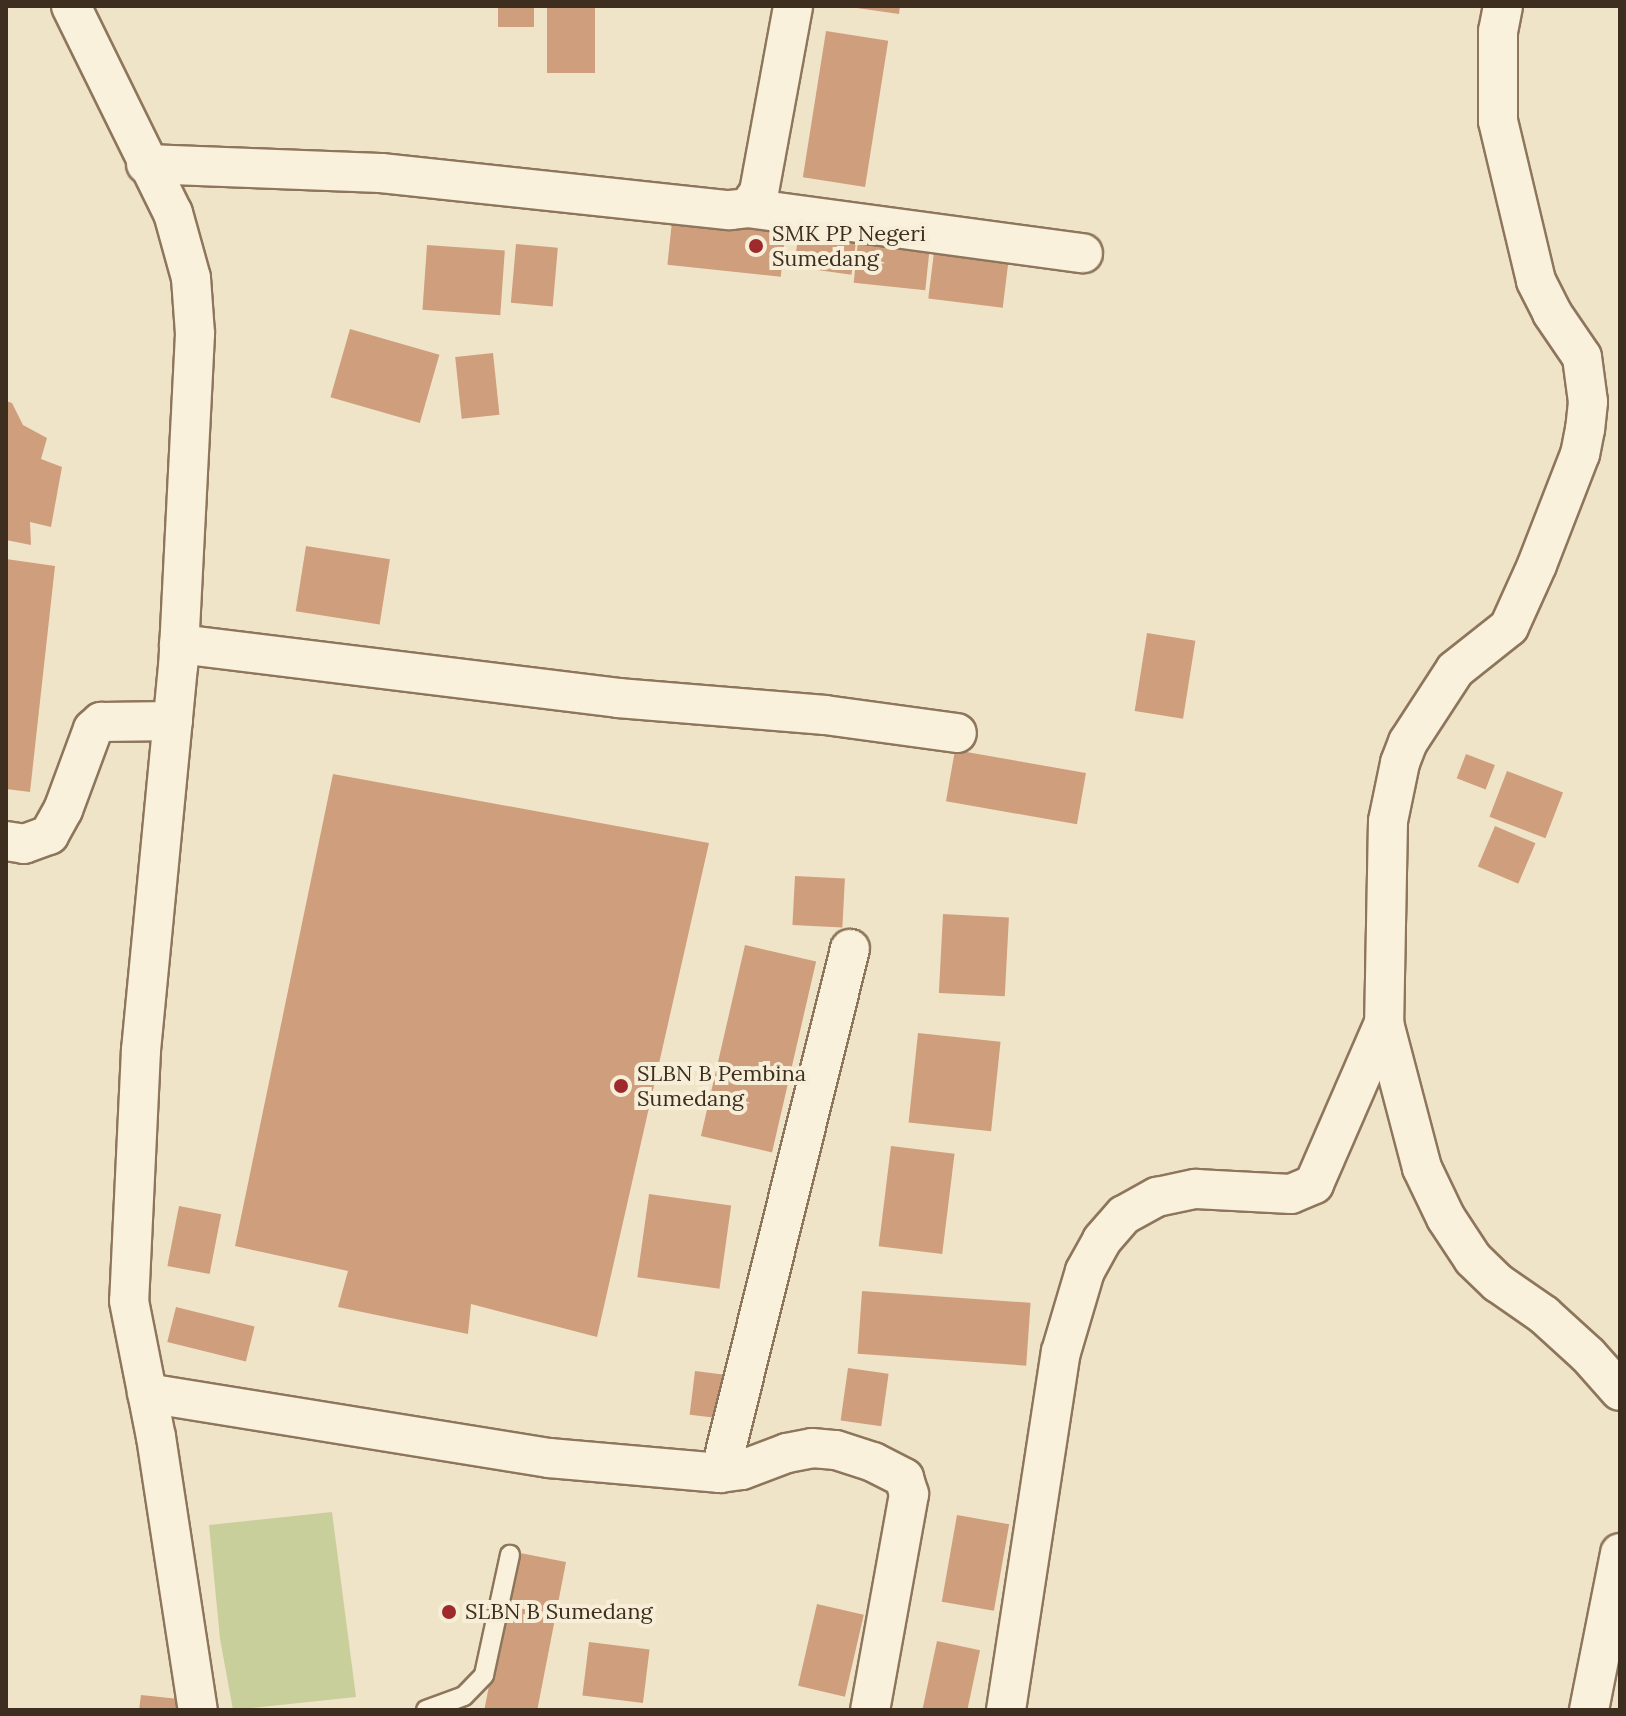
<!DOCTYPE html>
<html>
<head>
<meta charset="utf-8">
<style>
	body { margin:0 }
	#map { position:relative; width:1626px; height:1716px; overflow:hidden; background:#f0e4c8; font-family:Lora,serif }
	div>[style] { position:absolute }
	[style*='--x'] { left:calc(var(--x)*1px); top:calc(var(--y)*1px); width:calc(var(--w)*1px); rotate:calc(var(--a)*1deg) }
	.green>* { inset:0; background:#c9cf9b }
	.building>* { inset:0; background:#cf9f7d; transform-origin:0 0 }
	.roads { filter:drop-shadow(2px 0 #8d765c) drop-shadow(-2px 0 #8d765c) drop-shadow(0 2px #8d765c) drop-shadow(0 -2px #8d765c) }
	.lane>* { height:18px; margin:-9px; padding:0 9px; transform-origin:9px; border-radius:9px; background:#faf1dc }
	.street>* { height:38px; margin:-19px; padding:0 19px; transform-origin:19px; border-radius:19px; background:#faf1dc }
	.dots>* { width:22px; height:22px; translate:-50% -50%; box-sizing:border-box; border:4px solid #f7eed8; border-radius:50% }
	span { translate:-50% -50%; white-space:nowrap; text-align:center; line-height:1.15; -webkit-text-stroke:8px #f7eed8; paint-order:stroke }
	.poi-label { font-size:22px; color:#3d2e20 }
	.left { translate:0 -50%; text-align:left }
	.frame { position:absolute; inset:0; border:8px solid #3d2e20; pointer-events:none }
</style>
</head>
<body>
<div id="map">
	<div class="green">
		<div style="clip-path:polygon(332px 1512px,356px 1697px,233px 1710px,220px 1639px,209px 1525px)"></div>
	</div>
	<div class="building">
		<div style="left:498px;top:6px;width:36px;height:21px"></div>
		<div style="left:547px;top:6px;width:48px;height:67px"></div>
		<div style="clip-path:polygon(843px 6px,900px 6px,899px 14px)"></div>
		<div style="left:826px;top:31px;width:63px;height:148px;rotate:9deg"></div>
		<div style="left:672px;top:221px;width:114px;height:44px;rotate:6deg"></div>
		<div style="left:799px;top:231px;width:58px;height:36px;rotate:8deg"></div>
		<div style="left:859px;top:232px;width:72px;height:51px;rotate:6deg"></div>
		<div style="left:516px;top:244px;width:42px;height:59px;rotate:5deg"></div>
		<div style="left:935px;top:244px;width:75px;height:55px;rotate:7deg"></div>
		<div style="left:427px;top:245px;width:78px;height:65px;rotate:4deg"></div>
		<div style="left:350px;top:329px;width:93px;height:71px;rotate:16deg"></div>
		<div style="left:493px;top:353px;width:62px;height:38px;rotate:84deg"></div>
		<div style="clip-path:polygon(6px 401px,12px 403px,23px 425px,47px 438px,41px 459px,62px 467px,51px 527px,30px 522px,31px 545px,6px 540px)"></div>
		<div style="left:306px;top:546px;width:85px;height:66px;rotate:9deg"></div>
		<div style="clip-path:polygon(6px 559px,55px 566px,30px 792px,6px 789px)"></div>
		<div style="left:1147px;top:633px;width:49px;height:79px;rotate:9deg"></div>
		<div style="left:955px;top:750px;width:133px;height:52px;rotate:10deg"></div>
		<div style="left:1466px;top:754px;width:31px;height:26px;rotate:21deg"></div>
		<div style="left:1507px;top:771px;width:60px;height:49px;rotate:21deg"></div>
		<div style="clip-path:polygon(333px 774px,709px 843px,597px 1337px,471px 1304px,468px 1334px,338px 1307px,348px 1271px,235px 1246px)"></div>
		<div style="left:1495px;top:826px;width:44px;height:44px;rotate:23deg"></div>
		<div style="left:795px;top:876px;width:50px;height:49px;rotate:3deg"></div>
		<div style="left:943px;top:914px;width:66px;height:79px;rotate:3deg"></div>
		<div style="left:745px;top:945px;width:73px;height:196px;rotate:13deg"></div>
		<div style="left:918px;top:1033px;width:83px;height:90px;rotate:6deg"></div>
		<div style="left:891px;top:1146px;width:64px;height:101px;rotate:7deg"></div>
		<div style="left:649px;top:1194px;width:83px;height:84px;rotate:8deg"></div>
		<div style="left:179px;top:1206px;width:43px;height:61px;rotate:11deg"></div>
		<div style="left:862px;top:1291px;width:169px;height:63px;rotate:4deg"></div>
		<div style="left:176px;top:1307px;width:81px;height:36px;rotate:14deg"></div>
		<div style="left:848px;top:1368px;width:41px;height:53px;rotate:8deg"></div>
		<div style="left:695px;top:1371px;width:32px;height:44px;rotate:7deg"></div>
		<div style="left:957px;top:1515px;width:53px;height:88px;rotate:10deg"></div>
		<div style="left:515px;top:1552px;width:52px;height:160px;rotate:11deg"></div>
		<div style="left:817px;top:1604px;width:48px;height:84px;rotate:13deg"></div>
		<div style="left:937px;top:1641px;width:44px;height:70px;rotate:12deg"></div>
		<div style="left:589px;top:1642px;width:61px;height:54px;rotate:7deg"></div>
		<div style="clip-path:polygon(141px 1695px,179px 1699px,178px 1710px,139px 1710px)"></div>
	</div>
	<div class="roads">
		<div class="lane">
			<div style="--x:426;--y:1710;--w:40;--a:-20.2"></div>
			<div style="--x:464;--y:1696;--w:29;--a:-46"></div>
			<div style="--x:484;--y:1675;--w:123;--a:-77.8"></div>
		</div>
		<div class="street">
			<div style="--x:71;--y:6;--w:231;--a:63.8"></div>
			<div style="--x:173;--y:213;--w:67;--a:74.5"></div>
			<div style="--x:191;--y:278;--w:56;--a:85.9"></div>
			<div style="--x:195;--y:334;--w:332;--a:92.9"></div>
			<div style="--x:178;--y:666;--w:386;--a:95.5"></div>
			<div style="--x:141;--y:1050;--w:251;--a:92.7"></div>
			<div style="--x:129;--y:1301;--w:139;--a:78.8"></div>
			<div style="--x:156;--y:1437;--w:276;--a:81.3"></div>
			<div style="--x:1503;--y:6;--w:25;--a:101"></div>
			<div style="--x:1498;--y:31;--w:90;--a:90"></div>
			<div style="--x:1498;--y:121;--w:164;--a:76.6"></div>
			<div style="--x:1536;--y:281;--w:36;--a:63"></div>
			<div style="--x:1552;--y:313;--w:53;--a:55.7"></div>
			<div style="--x:1582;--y:357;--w:45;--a:82.4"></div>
			<div style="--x:1588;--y:402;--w:27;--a:96"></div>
			<div style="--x:1585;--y:429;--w:25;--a:101"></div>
			<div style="--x:1580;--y:454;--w:119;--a:111.2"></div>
			<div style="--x:1537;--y:565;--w:68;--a:114.3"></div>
			<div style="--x:1509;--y:627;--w:69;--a:141.5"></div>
			<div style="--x:1455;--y:670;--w:86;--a:123.1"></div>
			<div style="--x:1408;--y:742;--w:22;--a:111"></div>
			<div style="--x:1400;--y:763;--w:59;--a:101.7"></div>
			<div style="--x:1388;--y:821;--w:202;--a:91.1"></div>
			<div style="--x:1384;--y:1023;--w:150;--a:75.3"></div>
			<div style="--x:1422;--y:1168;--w:55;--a:64.4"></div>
			<div style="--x:1446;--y:1218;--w:49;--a:56.6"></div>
			<div style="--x:1473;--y:1259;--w:35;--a:44"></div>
			<div style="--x:1498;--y:1283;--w:56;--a:34.8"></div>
			<div style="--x:1544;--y:1315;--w:59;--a:42.3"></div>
			<div style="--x:1588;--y:1355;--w:48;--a:48.4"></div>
			<div style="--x:146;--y:164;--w:235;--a:2.2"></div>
			<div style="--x:381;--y:173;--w:351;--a:6.1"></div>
			<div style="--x:730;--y:210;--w:18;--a:-6"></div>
			<div style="--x:748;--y:208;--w:19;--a:-55"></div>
			<div style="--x:759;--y:192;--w:189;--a:-79.6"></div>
			<div style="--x:748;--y:208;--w:338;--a:7.7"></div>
			<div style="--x:179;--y:644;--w:442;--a:7"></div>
			<div style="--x:618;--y:698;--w:208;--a:4.7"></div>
			<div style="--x:825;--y:715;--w:133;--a:7.8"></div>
			<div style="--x:6;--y:841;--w:18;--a:9"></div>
			<div style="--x:24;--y:844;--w:27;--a:-20"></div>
			<div style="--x:49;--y:835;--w:29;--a:-61"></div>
			<div style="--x:63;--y:810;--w:86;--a:-69.7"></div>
			<div style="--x:93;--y:729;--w:11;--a:-41"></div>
			<div style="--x:101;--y:722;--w:72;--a:-0.8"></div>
			<div style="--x:147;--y:1393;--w:407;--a:9.2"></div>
			<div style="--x:549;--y:1458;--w:172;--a:5"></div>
			<div style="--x:720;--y:1473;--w:22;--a:-8"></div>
			<div style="--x:742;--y:1470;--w:48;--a:-20.7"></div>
			<div style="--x:787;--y:1453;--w:25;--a:-11"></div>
			<div style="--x:812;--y:1448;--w:24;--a:5"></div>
			<div style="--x:836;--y:1450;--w:39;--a:18"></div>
			<div style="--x:873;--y:1462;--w:35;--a:27"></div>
			<div style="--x:904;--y:1478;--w:17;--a:73"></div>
			<div style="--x:909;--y:1494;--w:219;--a:100.2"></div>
			<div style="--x:720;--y:1473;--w:540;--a:-76.07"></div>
			<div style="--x:1006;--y:1710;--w:362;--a:-81.3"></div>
			<div style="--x:1061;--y:1352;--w:84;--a:-73.5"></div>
			<div style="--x:1085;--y:1271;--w:35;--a:-61"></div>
			<div style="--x:1102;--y:1240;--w:33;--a:-49"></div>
			<div style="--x:1124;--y:1215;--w:38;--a:-29"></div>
			<div style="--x:1157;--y:1197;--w:40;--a:-12"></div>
			<div style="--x:1196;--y:1189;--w:95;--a:3"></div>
			<div style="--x:1291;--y:1194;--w:25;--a:-23"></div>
			<div style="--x:1314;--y:1184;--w:176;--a:-66.5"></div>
			<div style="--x:1589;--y:1710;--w:160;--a:-78.8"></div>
		</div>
	</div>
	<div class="dots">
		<div style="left:756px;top:246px;background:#9e2a2b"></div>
		<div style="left:621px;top:1086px;background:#9e2a2b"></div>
		<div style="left:449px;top:1612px;background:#9e2a2b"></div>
	</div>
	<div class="poi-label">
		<span class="left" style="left:772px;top:246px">SMK PP Negeri<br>Sumedang</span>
		<span class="left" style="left:637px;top:1086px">SLBN B Pembina<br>Sumedang</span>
		<span class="left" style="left:465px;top:1612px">SLBN B Sumedang</span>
	</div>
	<div class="frame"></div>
</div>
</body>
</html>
